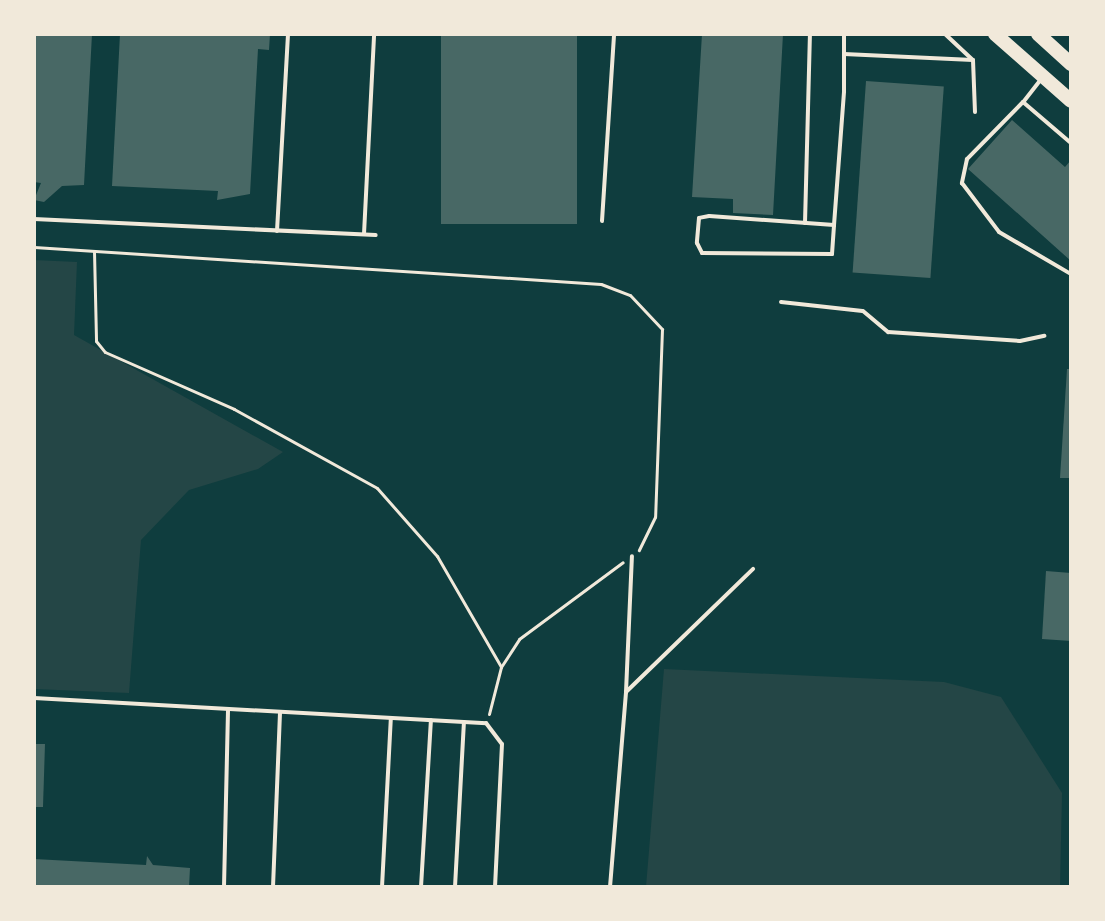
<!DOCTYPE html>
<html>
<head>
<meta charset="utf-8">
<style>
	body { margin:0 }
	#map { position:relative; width:1105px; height:921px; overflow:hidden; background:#0f3d3e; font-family:Georgia,serif }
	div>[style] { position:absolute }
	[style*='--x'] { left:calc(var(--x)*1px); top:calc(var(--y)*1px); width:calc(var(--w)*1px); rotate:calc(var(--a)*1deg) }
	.green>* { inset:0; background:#244646 }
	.building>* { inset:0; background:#486865; transform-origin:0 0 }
	.path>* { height:3px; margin:-1.5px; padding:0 1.5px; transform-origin:1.5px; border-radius:1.5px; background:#f1e9da }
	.service>* { height:4px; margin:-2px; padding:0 2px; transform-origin:2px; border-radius:2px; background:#f1e9da }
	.primary>* { height:14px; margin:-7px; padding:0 7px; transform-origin:7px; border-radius:7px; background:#f1e9da }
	span { translate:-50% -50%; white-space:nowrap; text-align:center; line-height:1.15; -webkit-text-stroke:6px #f1e9da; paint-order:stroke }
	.frame { position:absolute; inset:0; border:36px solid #f1e9da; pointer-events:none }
</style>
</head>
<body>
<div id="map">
	<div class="green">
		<div style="clip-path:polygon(34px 260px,77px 262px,74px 335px,283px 452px,258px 469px,189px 490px,141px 540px,129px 693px,34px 689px)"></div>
		<div style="clip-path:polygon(664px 669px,944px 682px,1001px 697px,1062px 793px,1060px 887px,646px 887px)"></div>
	</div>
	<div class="building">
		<div style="clip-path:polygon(34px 34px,92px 34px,84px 185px,62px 186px,44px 202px,34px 200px,41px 183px,34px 182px)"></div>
		<div style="clip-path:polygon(120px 34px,270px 34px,269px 50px,258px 49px,250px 194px,217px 200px,218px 191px,112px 186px)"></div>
		<div style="left:441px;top:34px;width:136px;height:190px"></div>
		<div style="clip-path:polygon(702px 34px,783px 34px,773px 215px,733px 213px,733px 199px,692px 197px)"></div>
		<div style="left:866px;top:81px;width:78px;height:192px;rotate:4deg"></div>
		<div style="clip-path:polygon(1012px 120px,1065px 167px,1071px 160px,1071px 261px,968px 169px)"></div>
		<div style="clip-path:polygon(1067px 369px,1071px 369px,1071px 478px,1060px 478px)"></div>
		<div style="clip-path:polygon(1046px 571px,1071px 573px,1071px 641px,1042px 639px)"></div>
		<div style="clip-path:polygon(34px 744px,45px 744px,43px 807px,34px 807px)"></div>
		<div style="clip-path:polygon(147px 856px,153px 865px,190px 868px,189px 887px,34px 887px,34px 859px,146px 865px)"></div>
	</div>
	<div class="path">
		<div style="--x:34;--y:247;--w:568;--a:3.73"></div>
		<div style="--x:601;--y:284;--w:31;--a:21"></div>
		<div style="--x:630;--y:295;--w:47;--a:46.7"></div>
		<div style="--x:662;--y:329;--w:188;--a:92.1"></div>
		<div style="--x:655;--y:517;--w:37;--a:116"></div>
		<div style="--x:94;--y:251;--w:90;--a:88.7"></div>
		<div style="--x:96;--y:341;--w:14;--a:51"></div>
		<div style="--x:105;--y:352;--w:141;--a:23.8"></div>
		<div style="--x:234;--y:409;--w:163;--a:28.9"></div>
		<div style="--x:377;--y:488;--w:91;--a:48.6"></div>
		<div style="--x:437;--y:556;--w:128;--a:60"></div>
		<div style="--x:489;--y:714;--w:49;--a:-75.7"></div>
		<div style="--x:501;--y:667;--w:33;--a:-57"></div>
		<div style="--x:519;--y:639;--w:129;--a:-36.5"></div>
	</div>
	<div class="service">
		<div style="--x:945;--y:34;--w:38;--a:43"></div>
		<div style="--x:973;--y:60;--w:52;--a:87.8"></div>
		<div style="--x:844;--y:54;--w:129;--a:2.7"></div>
		<div style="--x:1042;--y:78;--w:31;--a:128"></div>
		<div style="--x:1023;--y:102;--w:63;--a:40.5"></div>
		<div style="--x:1023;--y:102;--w:80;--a:134.5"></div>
		<div style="--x:967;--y:159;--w:25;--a:102"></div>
		<div style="--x:962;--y:183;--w:61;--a:52.9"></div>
		<div style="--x:999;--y:232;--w:83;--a:30.3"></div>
		<div style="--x:34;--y:219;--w:342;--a:2.7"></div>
		<div style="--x:602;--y:221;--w:187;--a:-86.3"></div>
		<div style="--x:805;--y:223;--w:189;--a:-88.5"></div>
		<div style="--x:834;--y:225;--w:125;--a:-175.9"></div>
		<div style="--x:709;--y:216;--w:10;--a:169"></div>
		<div style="--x:699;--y:218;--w:25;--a:95"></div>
		<div style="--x:697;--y:243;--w:11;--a:63"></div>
		<div style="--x:702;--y:253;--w:130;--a:0.4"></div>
		<div style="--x:832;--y:254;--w:29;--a:-86"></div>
		<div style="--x:834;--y:225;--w:134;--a:-85.7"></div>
		<div style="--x:844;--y:91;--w:57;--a:-90"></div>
		<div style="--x:277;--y:231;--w:197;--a:-86.8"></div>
		<div style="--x:364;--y:234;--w:200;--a:-87.1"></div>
		<div style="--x:781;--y:302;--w:82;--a:6.3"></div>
		<div style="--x:863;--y:311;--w:33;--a:40"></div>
		<div style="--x:888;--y:332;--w:132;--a:3.9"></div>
		<div style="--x:1020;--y:341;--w:25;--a:-12"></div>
		<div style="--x:626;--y:692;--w:136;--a:-87.5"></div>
		<div style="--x:34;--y:698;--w:453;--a:3.2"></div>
		<div style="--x:486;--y:723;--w:26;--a:53"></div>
		<div style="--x:502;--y:744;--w:143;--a:92.8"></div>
		<div style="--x:224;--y:887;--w:178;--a:-88.7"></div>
		<div style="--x:273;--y:887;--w:175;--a:-87.7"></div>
		<div style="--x:382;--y:887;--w:169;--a:-87"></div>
		<div style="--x:421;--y:887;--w:167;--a:-86.6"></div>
		<div style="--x:455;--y:887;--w:165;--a:-86.9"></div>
		<div style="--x:610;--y:887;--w:196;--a:-85.3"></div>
		<div style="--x:626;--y:692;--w:177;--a:-44.1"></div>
	</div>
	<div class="primary">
		<div style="--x:995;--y:34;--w:101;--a:41.4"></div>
		<div style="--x:1038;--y:34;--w:45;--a:42.3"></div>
	</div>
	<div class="frame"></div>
</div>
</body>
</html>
